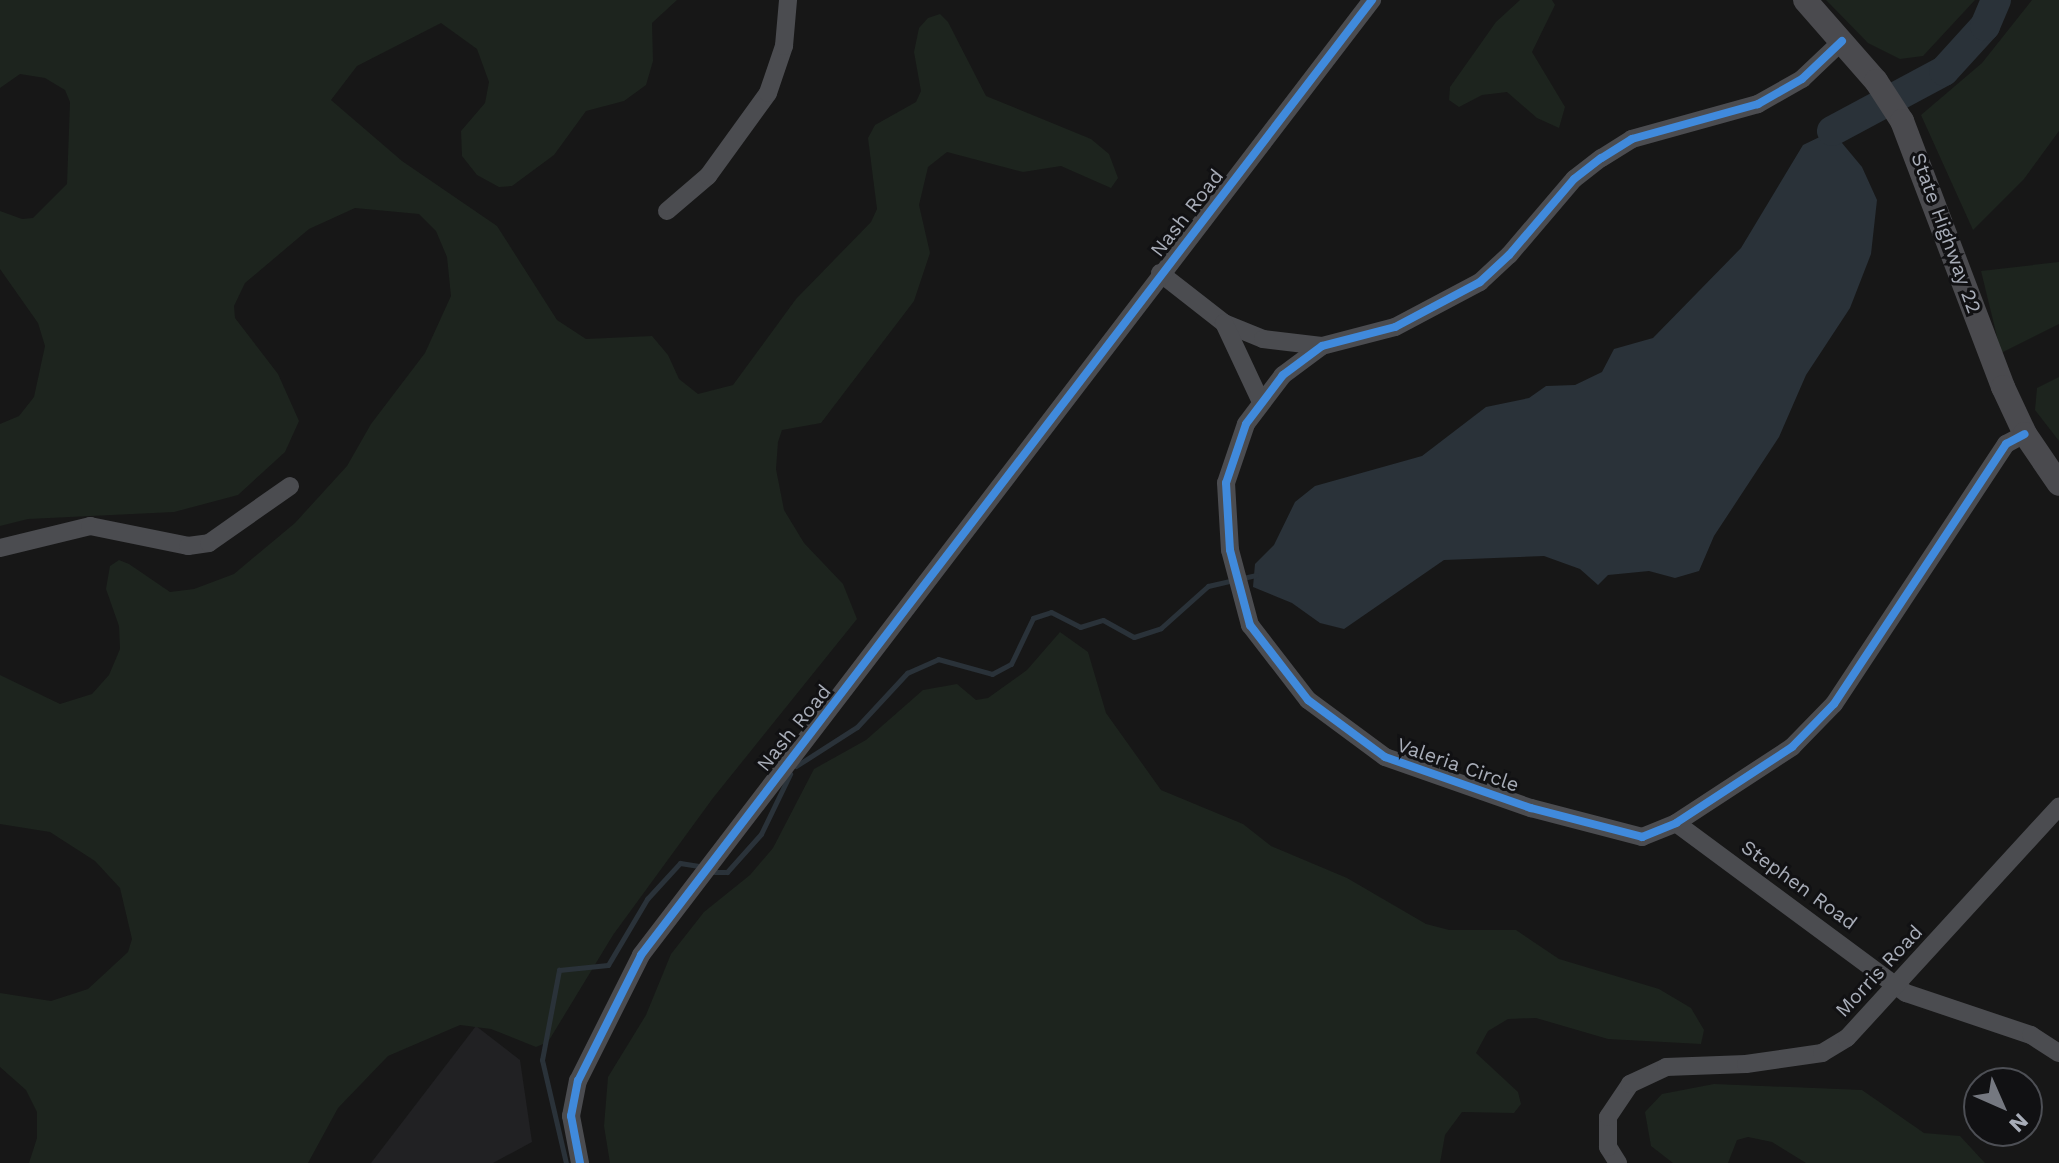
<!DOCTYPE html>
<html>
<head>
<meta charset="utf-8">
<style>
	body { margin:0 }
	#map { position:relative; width:2059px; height:1163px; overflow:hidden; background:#171717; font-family:"Work Sans",sans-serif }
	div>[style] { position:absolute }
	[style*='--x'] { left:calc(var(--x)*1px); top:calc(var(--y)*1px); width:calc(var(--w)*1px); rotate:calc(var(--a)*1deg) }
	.built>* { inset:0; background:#212123 }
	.green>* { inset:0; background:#1d241e }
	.water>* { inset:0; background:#2a3239 }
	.stream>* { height:5px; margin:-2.5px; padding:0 2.5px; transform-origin:2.5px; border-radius:2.5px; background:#2a3239 }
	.river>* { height:30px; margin:-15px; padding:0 15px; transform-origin:15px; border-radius:15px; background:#2a3239 }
	.minor>* { height:18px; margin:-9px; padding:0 9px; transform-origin:9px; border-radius:9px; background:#4b4c50 }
	.secondary>* { height:24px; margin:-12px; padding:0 12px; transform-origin:12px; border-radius:12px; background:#4a4a4e }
	.cycleway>* { height:8px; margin:-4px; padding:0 4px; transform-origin:4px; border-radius:4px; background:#408adc }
	span { translate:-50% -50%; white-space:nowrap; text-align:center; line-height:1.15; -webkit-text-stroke:6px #111113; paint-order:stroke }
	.street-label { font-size:20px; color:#a8adb8 }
	.north { position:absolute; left:1963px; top:1067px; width:80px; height:80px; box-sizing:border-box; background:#111113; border:2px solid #4d4f55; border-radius:50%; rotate:135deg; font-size:22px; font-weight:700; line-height:32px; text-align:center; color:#a8adb8 }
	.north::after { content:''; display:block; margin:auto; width:28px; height:36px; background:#757880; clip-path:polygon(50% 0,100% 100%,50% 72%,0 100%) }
</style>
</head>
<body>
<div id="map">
	<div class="built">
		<div style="clip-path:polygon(476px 1026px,520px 1060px,532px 1142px,493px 1163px,371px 1163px)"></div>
	</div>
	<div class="green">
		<div style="clip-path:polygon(0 0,677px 0,652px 23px,653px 61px,646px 85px,624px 101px,586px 111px,554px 155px,512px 186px,499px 187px,477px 175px,462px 156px,461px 131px,485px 103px,489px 82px,477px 49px,441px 23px,357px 66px,331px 100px,402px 161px,497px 226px,557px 320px,586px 339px,652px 336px,668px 355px,679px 379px,698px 394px,733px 385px,796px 299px,871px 222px,877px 209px,868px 138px,875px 125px,916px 102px,921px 91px,914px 52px,919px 28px,928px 18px,940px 14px,948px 22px,986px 96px,1091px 139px,1109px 154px,1118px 178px,1111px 188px,1061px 166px,1023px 172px,947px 152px,928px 167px,919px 205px,930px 253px,914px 301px,821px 423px,782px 430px,778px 442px,776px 469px,784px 510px,804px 543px,843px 584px,857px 619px,713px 798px,613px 935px,548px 1042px,536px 1047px,491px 1029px,460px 1025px,388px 1056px,338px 1108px,308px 1163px,29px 1163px,37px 1138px,37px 1112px,26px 1090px,0 1067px,0 993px,51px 1001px,88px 989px,128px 952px,132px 939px,120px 888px,95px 861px,50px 832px,0 824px,0 675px,60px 704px,92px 694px,109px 675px,120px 649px,119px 626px,106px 589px,110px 566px,119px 560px,129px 564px,170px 592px,194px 589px,234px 574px,295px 523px,347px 466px,371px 424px,425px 353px,451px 296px,447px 257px,436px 231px,419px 214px,355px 208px,309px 229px,245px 283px,234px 306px,235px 318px,278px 374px,299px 421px,285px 452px,238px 495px,174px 512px,28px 519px,0 526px,0 424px,19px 416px,34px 397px,45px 346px,38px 323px,0 269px,0 211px,22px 219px,33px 218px,67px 184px,70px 102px,65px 90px,45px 78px,20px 74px,0 88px)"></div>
		<div style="clip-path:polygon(1520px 0,1552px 0,1555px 5px,1532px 52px,1565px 107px,1559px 128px,1537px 118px,1507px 92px,1482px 95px,1459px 107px,1449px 100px,1450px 87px,1496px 22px)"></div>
		<div style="clip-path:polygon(1826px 0,1975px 0,1923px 56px,1900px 59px,1868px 43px)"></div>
		<div style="clip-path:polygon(2032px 0,2059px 0,2059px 131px,2024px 179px,1973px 230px,1921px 115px,1982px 63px)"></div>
		<div style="clip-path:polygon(2059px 262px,2059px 324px,2001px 353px,1981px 271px)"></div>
		<div style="clip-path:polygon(2059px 377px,2059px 441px,2035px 410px,2037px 388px)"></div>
		<div style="clip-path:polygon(1060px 632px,1088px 652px,1106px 713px,1161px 790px,1243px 824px,1271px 846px,1347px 878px,1426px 924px,1449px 930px,1516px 930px,1559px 959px,1659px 989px,1691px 1008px,1704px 1030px,1701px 1044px,1608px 1039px,1536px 1018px,1508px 1019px,1488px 1031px,1476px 1053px,1518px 1092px,1521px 1104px,1514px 1113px,1462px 1112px,1445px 1135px,1440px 1163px,610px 1163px,604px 1126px,608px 1077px,646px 1015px,671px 954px,704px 912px,750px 875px,773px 848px,814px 769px,866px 740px,923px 690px,957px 684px,976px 700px,988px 698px,1027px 670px)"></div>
		<div style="clip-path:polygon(1714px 1084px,1862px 1090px,1924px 1133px,1960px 1136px,1985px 1163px,1806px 1163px,1772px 1142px,1748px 1137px,1737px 1140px,1728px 1163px,1673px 1163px,1651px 1146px,1645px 1112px,1662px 1094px)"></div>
	</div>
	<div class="water">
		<div style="clip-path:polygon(1832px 131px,1862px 167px,1877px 200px,1871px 254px,1850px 308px,1806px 375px,1779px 437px,1714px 536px,1699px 571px,1675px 578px,1649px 571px,1608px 575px,1598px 585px,1580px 569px,1544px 556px,1444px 560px,1344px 629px,1320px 623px,1292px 603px,1253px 587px,1255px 564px,1274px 545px,1295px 502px,1315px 486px,1422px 456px,1486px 407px,1529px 398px,1546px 386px,1575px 385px,1602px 372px,1614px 349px,1653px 338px,1741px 248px,1803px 145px)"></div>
	</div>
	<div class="stream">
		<div style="--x:1243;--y:578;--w:13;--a:-13"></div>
		<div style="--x:796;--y:766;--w:72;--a:-32.6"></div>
		<div style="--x:857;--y:727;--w:74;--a:-47.2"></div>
		<div style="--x:907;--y:673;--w:34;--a:-24"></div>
		<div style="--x:938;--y:659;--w:56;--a:15.5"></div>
		<div style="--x:992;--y:674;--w:21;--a:-28"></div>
		<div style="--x:1011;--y:664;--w:51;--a:-64.4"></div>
		<div style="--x:1033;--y:618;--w:19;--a:-18"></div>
		<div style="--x:1051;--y:612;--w:33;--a:27"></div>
		<div style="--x:1080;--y:627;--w:24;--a:-17"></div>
		<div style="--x:1103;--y:620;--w:35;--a:29"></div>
		<div style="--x:1134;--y:637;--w:28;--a:-18"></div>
		<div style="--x:1161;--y:628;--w:63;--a:-41.8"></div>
		<div style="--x:1208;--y:586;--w:26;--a:-13"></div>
		<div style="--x:714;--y:872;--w:13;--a:0"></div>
		<div style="--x:727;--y:872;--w:51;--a:-48.2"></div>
		<div style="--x:761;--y:834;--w:67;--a:-64.2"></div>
		<div style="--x:566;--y:1163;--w:106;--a:-103.1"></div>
		<div style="--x:542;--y:1060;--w:92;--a:-79.3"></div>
		<div style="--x:559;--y:970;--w:49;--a:-5.8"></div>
		<div style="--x:608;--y:965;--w:77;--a:-59.4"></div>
		<div style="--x:647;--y:899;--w:49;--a:-47.5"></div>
		<div style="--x:680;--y:863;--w:19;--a:9"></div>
	</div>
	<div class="river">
		<div style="--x:1832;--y:131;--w:127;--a:-28.2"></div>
		<div style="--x:1944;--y:71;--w:61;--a:-47.7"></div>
		<div style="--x:1985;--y:26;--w:28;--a:-67"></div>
	</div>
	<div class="minor">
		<div style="--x:1842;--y:41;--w:55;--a:136.5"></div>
		<div style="--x:1802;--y:79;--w:51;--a:150.4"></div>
		<div style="--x:1758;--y:104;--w:131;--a:164.5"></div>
		<div style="--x:1632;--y:139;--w:36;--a:148"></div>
		<div style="--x:1601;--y:158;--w:34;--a:142"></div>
		<div style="--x:1574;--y:179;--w:100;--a:130.5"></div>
		<div style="--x:1509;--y:255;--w:40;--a:137"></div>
		<div style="--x:1480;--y:282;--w:96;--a:152.1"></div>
		<div style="--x:1395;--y:327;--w:75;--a:165.4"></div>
		<div style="--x:1322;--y:346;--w:49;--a:143.4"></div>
		<div style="--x:1283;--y:375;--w:61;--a:127.1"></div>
		<div style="--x:1246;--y:424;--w:62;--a:108.7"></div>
		<div style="--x:1226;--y:483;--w:67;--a:86.6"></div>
		<div style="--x:1230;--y:550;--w:78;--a:75.1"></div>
		<div style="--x:1250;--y:625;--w:95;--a:52.3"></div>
		<div style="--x:1308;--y:700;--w:96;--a:36.5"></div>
		<div style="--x:1385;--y:757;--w:155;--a:19.3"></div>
		<div style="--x:1531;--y:808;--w:115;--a:14.6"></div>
		<div style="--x:1642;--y:837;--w:37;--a:-22"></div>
		<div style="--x:1676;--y:823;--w:139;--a:-33.2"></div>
		<div style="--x:1792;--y:747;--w:60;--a:-45.7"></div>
		<div style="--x:1834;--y:704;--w:312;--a:-56.5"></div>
		<div style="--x:2006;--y:444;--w:21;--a:-28"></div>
		<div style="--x:667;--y:211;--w:54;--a:-40.5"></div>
		<div style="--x:708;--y:176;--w:102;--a:-54.1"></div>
		<div style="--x:768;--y:93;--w:50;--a:-71.2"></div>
		<div style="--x:784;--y:46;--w:46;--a:-85"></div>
		<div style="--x:1160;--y:273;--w:81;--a:38"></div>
		<div style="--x:1224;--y:323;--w:42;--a:22.3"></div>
		<div style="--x:1263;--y:339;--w:59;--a:6.8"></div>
		<div style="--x:1224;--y:323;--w:85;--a:64.9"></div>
		<div style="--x:0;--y:548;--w:93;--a:-13.7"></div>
		<div style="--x:90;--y:526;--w:100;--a:11.5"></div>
		<div style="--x:188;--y:546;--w:21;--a:-8"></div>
		<div style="--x:209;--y:543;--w:99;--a:-35.1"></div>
		<div style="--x:1676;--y:823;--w:286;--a:36.5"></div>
		<div style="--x:1906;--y:993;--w:132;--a:18.6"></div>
		<div style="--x:2031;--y:1035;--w:33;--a:33"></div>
		<div style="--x:580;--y:1163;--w:48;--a:-100.8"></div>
		<div style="--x:571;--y:1116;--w:36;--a:-79"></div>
		<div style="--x:578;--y:1081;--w:141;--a:-63.4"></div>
		<div style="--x:641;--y:955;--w:1203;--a:-52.57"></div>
		<div style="--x:1618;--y:1163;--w:19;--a:-122"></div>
		<div style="--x:1608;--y:1147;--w:30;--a:-90"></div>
		<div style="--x:1608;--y:1117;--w:40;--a:-56"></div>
		<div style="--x:1630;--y:1084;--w:40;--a:-25"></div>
		<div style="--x:1666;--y:1067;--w:80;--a:-2.1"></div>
		<div style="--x:1746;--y:1064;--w:77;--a:-8.2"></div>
		<div style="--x:1822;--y:1053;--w:29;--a:-31"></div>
		<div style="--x:1847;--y:1038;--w:314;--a:-47.5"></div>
	</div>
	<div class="secondary">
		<div style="--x:1805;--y:0;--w:108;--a:48.8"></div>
		<div style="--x:1876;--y:81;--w:48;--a:57"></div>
		<div style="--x:1902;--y:121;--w:285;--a:69.2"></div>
		<div style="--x:2003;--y:387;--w:52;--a:64.9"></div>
		<div style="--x:2025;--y:434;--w:60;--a:55.8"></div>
	</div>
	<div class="cycleway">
		<div style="--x:1842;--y:41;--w:55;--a:136.5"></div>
		<div style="--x:1802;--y:79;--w:51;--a:150.4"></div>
		<div style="--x:1758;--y:104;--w:131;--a:164.5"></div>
		<div style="--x:1632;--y:139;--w:36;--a:148"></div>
		<div style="--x:1601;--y:158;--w:34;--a:142"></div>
		<div style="--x:1574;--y:179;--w:100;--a:130.5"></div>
		<div style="--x:1509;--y:255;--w:40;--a:137"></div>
		<div style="--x:1480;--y:282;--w:96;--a:152.1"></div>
		<div style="--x:1395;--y:327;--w:75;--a:165.4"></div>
		<div style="--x:1322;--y:346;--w:49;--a:143.4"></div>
		<div style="--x:1283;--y:375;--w:61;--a:127.1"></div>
		<div style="--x:1246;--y:424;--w:62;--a:108.7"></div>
		<div style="--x:1226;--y:483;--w:67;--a:86.6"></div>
		<div style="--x:1230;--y:550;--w:78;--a:75.1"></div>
		<div style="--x:1250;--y:625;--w:95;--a:52.3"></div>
		<div style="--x:1308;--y:700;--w:96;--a:36.5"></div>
		<div style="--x:1385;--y:757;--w:155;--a:19.3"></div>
		<div style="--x:1531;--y:808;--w:115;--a:14.6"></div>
		<div style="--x:1642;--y:837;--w:37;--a:-22"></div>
		<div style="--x:1676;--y:823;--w:139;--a:-33.2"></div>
		<div style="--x:1792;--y:747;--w:60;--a:-45.7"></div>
		<div style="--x:1834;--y:704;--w:312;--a:-56.5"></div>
		<div style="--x:2006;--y:444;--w:21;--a:-28"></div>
		<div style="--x:580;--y:1163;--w:48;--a:-100.8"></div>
		<div style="--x:571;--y:1116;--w:36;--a:-79"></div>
		<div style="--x:578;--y:1081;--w:141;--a:-63.4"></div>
		<div style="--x:641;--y:955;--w:1203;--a:-52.57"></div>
	</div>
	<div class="street-label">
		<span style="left:1187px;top:213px;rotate:-52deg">Nash Road</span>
		<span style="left:1946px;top:233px;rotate:70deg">State Highway 22</span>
		<span style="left:794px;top:728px;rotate:-51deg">Nash Road</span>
		<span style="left:1458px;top:765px;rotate:19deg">Valeria Circle</span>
		<span style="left:1799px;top:885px;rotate:36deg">Stephen Road</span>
		<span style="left:1879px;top:971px;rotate:-47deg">Morris Road</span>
	</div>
	<div class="north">N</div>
</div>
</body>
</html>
